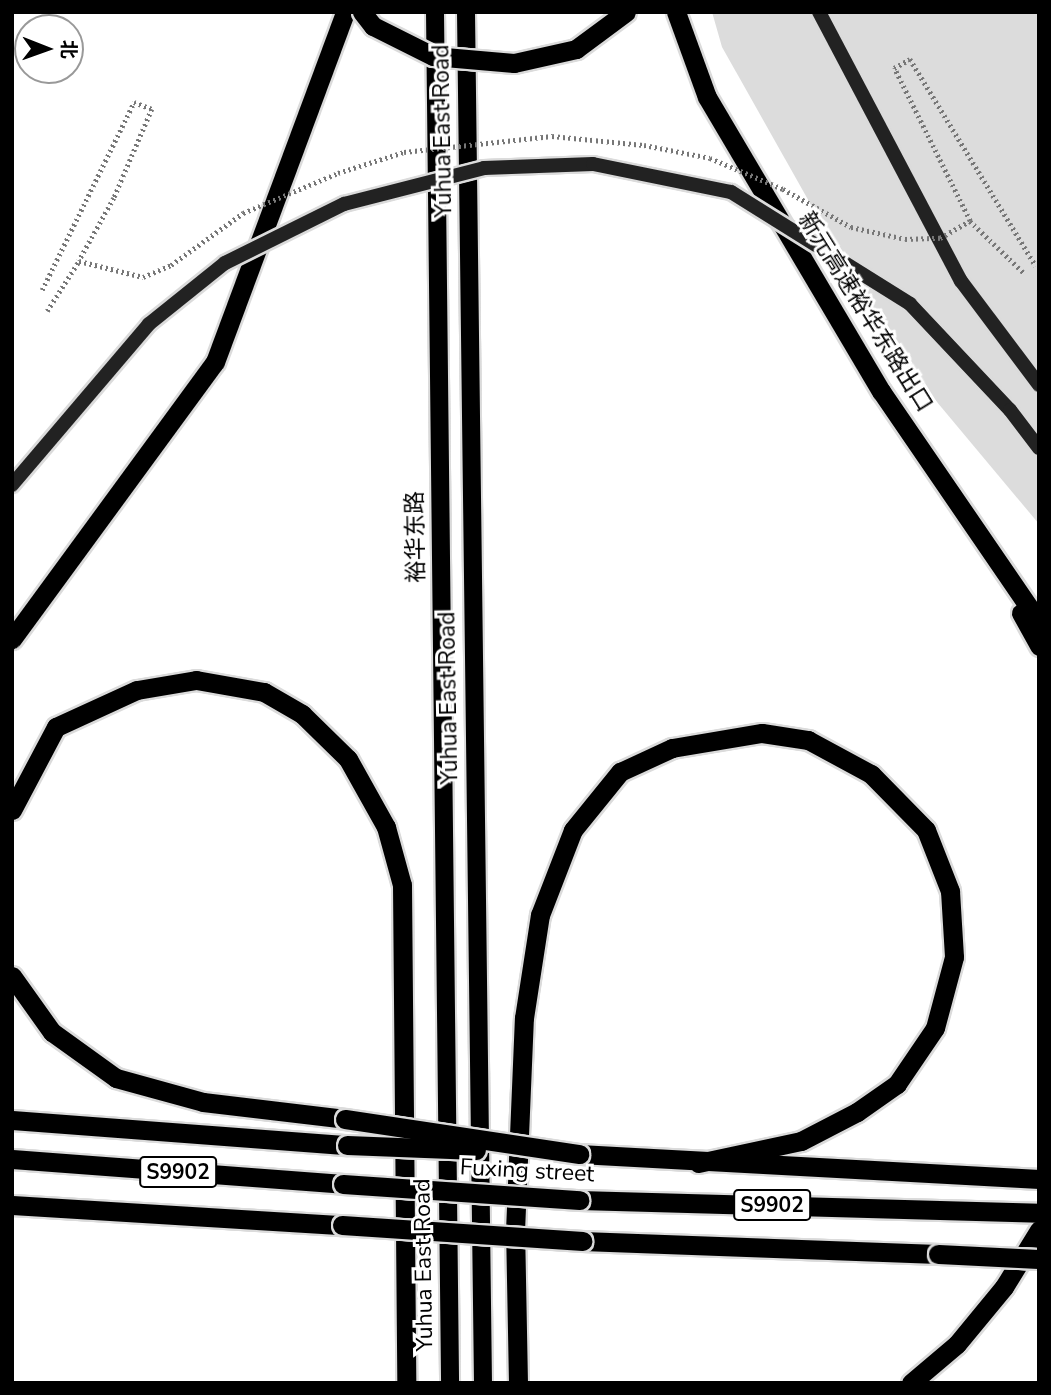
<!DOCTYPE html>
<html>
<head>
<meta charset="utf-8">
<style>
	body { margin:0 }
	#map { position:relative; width:1051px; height:1395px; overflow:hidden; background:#fff; font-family:"Nunito Sans","Noto Sans SC",sans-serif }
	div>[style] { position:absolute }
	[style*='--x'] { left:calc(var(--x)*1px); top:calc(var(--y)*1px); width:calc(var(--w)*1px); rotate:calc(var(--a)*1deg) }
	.green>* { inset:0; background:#dcdcdc }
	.path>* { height:4.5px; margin-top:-2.25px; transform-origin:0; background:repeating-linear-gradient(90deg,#777 0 2px,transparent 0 5.5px) }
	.roads { filter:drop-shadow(2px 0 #dbdbdb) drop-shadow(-2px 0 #dbdbdb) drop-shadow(0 2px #dbdbdb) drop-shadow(0 -2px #dbdbdb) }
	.secondary>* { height:14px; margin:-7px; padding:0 7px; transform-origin:7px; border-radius:7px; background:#222 }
	.primary>* { height:18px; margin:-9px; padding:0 9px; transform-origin:9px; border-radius:9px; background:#000 }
	.trunk>* { height:19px; margin:-9.5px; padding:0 9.5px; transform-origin:9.5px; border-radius:9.5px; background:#000 }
	.path-bridge>* { height:4.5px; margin-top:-2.25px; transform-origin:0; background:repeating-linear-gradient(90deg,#777 0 2px,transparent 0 5.5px) }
	.bridges { filter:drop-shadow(2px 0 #dbdbdb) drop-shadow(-2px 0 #dbdbdb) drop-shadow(0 2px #dbdbdb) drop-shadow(0 -2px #dbdbdb) }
	.secondary-bridge>* { height:14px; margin:-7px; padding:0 7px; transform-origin:7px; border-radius:7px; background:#222 }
	.trunk-bridge>* { height:19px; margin:-9.5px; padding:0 9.5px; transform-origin:9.5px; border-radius:9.5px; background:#000 }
	span { translate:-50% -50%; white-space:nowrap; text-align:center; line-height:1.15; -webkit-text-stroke:6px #fff; paint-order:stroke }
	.shield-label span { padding:2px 5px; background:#fff; border:2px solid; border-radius:5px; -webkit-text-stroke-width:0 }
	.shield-label { font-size:21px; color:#000; font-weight:700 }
	.street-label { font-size:23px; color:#000 }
	.frame { position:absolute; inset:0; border:14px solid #000; pointer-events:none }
	.north { position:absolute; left:14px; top:14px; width:70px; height:70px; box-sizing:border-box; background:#fff; border:2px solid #999; border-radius:50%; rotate:91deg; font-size:19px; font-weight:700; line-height:28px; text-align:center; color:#000 }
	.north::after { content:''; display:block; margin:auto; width:24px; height:32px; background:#000; clip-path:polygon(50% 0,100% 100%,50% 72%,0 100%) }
</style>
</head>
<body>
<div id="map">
	<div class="green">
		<div style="clip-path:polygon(712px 12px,1039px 12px,1039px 524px,891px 347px,722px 47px)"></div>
	</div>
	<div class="path">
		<div style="--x:970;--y:221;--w:74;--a:43.9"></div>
		<div style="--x:47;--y:311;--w:59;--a:-57.4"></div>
	</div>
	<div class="roads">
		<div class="secondary">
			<div style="--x:819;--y:12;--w:304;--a:62.2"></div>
			<div style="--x:961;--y:281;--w:130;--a:53.1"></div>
		</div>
		<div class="primary">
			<div style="--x:435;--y:12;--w:1371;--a:89.37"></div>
			<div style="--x:466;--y:12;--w:1371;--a:89.29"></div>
		</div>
		<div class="trunk">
			<div style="--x:676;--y:12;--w:90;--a:70"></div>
			<div style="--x:707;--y:97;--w:342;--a:59.4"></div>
			<div style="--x:881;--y:391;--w:280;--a:55.6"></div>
			<div style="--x:1021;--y:613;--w:38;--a:61"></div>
			<div style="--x:12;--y:639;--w:343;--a:-53.8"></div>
			<div style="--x:215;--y:362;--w:373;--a:-69.6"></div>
			<div style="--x:12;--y:810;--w:94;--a:-62.1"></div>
			<div style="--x:56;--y:727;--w:89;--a:-24.6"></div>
			<div style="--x:137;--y:690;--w:60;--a:-9.6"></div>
			<div style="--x:196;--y:680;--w:69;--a:10"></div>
			<div style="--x:264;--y:692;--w:44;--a:30.1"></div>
			<div style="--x:302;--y:714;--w:64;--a:44.4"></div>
			<div style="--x:348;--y:759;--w:78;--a:60.8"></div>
			<div style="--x:386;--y:827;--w:60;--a:74.6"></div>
			<div style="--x:402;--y:885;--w:498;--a:89.5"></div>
			<div style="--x:12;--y:976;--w:69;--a:54.5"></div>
			<div style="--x:52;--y:1032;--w:79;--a:35.7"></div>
			<div style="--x:116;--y:1078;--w:90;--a:15.4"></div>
			<div style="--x:203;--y:1102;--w:143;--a:6.8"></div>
			<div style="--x:12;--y:1120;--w:336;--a:4.3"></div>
			<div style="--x:579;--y:1154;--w:461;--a:3.1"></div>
			<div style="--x:12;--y:1159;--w:332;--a:4.3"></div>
			<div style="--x:579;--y:1200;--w:460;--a:1.6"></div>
			<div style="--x:12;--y:1205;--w:331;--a:3.5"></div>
			<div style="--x:582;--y:1241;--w:356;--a:2.1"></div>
			<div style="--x:518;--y:1383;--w:152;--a:-91.1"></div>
			<div style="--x:515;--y:1231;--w:213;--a:-87.6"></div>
			<div style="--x:524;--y:1018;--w:104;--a:-81.2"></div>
			<div style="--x:540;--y:915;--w:91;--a:-68.8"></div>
			<div style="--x:573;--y:830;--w:75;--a:-51"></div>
			<div style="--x:620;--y:772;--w:57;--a:-24.8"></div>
			<div style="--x:672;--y:748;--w:91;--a:-9.5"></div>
			<div style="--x:762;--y:733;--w:47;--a:8.7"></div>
			<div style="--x:808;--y:740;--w:72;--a:28.4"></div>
			<div style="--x:871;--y:774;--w:78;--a:45.5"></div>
			<div style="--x:926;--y:830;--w:66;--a:68.5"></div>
			<div style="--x:950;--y:891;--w:66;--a:86.5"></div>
			<div style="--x:954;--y:957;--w:73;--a:105"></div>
			<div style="--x:935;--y:1028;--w:68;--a:124.2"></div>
			<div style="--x:897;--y:1084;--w:49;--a:145"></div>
			<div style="--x:857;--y:1112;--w:63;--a:152.6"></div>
			<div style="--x:801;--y:1141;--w:105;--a:167.9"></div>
			<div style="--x:911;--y:1383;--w:60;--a:-40.3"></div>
			<div style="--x:957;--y:1344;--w:74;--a:-50.5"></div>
			<div style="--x:1004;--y:1287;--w:67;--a:-58.4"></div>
		</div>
	</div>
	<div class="path-bridge">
		<div style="--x:42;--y:290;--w:209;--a:-63.9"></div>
		<div style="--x:134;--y:102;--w:19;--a:21"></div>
		<div style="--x:152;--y:109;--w:97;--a:113.1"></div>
		<div style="--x:114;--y:198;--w:72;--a:119.1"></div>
		<div style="--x:79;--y:261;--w:66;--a:14"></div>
		<div style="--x:143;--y:277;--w:30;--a:-23"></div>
		<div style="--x:171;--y:265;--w:89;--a:-35.8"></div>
		<div style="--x:243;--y:213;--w:103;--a:-22.8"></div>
		<div style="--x:338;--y:173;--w:69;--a:-17.7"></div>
		<div style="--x:404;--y:152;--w:149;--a:-6.2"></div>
		<div style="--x:552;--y:136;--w:92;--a:5.6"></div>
		<div style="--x:644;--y:145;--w:67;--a:11.1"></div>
		<div style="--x:710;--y:158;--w:79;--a:23"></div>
		<div style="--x:783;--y:189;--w:78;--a:29.2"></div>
		<div style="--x:851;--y:227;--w:55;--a:12.5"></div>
		<div style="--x:905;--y:239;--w:35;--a:-2"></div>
		<div style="--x:940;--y:238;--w:34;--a:-30"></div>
		<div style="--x:970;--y:221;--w:171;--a:-116.4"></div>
		<div style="--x:894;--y:68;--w:18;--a:-29"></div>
		<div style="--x:910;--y:59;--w:242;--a:58.7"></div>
	</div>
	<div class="bridges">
		<div class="secondary-bridge">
			<div style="--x:12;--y:485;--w:211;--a:-49.6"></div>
			<div style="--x:149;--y:324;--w:97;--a:-38.8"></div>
			<div style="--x:225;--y:263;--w:133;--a:-26.4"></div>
			<div style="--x:344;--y:204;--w:145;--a:-14.4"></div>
			<div style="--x:484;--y:168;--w:109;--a:-2.1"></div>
			<div style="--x:593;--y:164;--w:141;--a:11.5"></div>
			<div style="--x:731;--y:192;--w:211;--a:32"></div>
			<div style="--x:910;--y:304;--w:146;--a:46.7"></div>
			<div style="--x:1010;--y:410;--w:48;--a:52.7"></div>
		</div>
		<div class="trunk-bridge">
			<div style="--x:362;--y:12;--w:18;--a:52"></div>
			<div style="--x:373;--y:26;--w:67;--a:26.6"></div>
			<div style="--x:433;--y:56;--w:81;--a:4.9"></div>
			<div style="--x:514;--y:63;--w:64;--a:-12.7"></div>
			<div style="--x:576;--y:49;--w:62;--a:-36.5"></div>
			<div style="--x:345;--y:1119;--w:237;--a:8.5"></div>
			<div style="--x:347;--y:1145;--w:129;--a:2.2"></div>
			<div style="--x:343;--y:1184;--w:237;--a:3.9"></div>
			<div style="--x:342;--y:1225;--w:241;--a:3.8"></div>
			<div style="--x:938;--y:1254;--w:101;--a:2.8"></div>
		</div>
	</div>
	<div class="shield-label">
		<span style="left:178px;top:1172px">S9902</span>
		<span style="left:772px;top:1205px">S9902</span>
	</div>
	<div class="street-label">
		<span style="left:443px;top:131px;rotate:-91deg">Yuhua East Road</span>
		<span style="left:865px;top:312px;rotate:58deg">新元高速裕华东路出口</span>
		<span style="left:416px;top:537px;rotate:-91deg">裕华东路</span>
		<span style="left:449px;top:698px;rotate:-91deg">Yuhua East Road</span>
		<span style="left:527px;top:1171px;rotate:3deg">Fuxing street</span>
		<span style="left:424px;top:1265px;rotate:-91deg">Yuhua East Road</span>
	</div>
	<div class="frame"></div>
	<div class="north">北</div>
</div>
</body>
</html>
